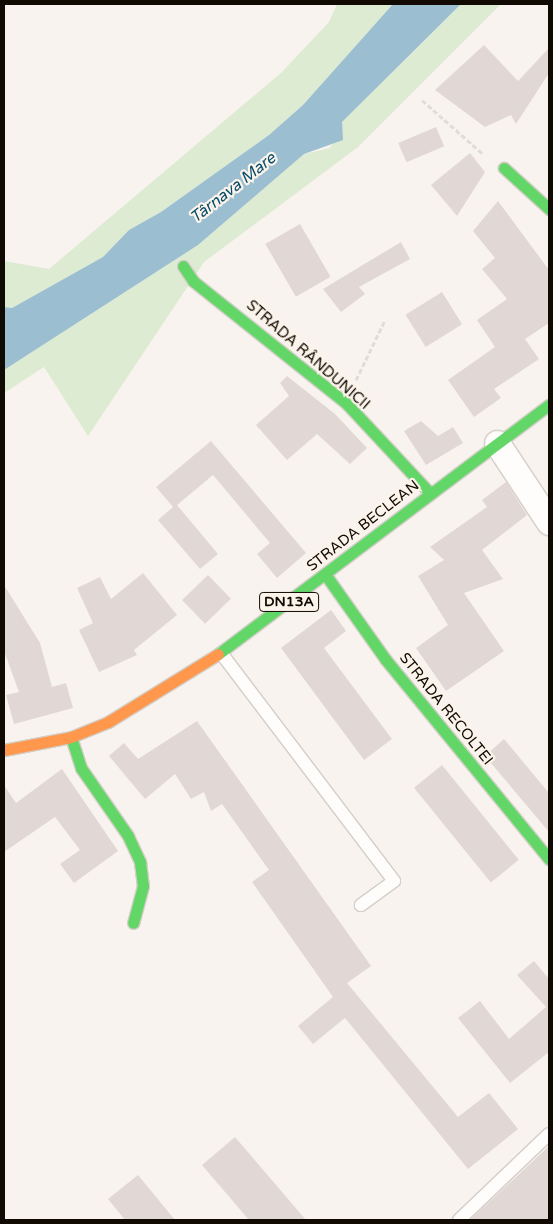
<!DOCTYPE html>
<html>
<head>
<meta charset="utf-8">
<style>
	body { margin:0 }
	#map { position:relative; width:553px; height:1224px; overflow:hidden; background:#f8f3ee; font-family:"Varela Round",sans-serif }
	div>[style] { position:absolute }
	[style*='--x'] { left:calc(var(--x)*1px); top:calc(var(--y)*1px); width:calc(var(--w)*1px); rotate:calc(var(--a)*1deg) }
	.green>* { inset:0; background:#dcebd1 }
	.water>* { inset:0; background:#9bbed1 }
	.building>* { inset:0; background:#e1d8d5; transform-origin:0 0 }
	.path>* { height:3px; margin-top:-1.5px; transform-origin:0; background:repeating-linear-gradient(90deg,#dedddb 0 5px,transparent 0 7.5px) }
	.roads { filter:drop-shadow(1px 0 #d4cec7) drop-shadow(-1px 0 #d4cec7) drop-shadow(0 1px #d4cec7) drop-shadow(0 -1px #d4cec7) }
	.lane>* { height:12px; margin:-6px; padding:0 6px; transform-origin:6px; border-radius:6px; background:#fefdfc }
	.street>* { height:25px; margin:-12.5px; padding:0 12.5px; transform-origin:12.5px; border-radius:12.5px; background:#fefdfc }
	.fast>* { height:11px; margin:-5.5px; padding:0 5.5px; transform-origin:5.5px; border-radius:5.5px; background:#63d668 }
	.slow>* { height:11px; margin:-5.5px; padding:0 5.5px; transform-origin:5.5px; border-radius:5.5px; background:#ff974d }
	span { translate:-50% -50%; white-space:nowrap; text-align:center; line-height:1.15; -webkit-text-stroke:4.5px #fcf4ea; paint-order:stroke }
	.shield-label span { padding:1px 4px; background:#fcf4ea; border:1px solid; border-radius:4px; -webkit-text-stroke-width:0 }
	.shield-label { font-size:14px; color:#100a03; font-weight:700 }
	.street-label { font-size:15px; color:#100a03 }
	.water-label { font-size:16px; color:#064d6b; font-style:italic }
	.frame { position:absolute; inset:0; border:5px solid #100a03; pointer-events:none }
</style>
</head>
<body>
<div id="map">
	<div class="green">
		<div style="clip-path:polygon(337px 4px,393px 4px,303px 105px,269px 135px,161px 212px,129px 230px,103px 257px,12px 308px,4px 307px,4px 261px,49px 269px,282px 72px,329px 22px)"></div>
		<div style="clip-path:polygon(461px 4px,501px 4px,358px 147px,204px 262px,88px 436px,44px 367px,4px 393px,4px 370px,198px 245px,304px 154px,330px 148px,342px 122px)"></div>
	</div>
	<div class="water">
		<div style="clip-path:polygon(393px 4px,461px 4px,342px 122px,343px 140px,304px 154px,198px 245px,4px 370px,4px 307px,12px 308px,103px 257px,129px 230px,161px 212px,269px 135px,303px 105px)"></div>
	</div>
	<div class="building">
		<div style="clip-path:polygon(484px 45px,518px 81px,549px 48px,549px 73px,516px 124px,511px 115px,485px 127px,435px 90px)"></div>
		<div style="left:436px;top:127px;width:21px;height:41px;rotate:67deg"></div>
		<div style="clip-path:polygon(470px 153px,485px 172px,457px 216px,431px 185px)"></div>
		<div style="clip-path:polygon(498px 201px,549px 270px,549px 323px,525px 339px,539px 359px,494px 389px,501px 398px,474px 417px,448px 380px,495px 347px,477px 320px,507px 299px,482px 269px,495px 258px,473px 231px)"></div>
		<div style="left:300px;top:224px;width:61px;height:40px;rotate:60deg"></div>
		<div style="clip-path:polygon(401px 242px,410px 259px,359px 287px,365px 294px,341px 312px,323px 289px)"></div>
		<div style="left:442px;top:292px;width:38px;height:43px;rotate:58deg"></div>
		<div style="clip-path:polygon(287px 376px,335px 414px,367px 448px,350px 464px,317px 434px,287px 460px,256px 425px,289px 396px,280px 383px)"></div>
		<div style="clip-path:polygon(421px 421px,438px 436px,453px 427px,463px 443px,426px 465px,404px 431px)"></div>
		<div style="clip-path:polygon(211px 441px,306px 553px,277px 578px,257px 554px,270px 543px,213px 475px,177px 505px,218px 554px,200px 569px,158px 520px,173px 507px,156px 487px)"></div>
		<div style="clip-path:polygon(506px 482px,527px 515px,482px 550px,503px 579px,464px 593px,504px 651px,446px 691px,416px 648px,448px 625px,418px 576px,444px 560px,430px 547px,487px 507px,482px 500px)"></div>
		<div style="clip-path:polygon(143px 573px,177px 615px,134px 650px,137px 655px,99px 672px,79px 630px,93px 623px,77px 588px,100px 577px,111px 599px)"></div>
		<div style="left:208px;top:575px;width:33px;height:36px;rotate:46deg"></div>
		<div style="clip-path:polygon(4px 585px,40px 643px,52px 687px,66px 683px,73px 708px,14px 724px,6px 695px,19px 692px,4px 651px)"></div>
		<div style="clip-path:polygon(331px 610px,346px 631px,324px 648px,392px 739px,364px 760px,281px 648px)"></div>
		<div style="clip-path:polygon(197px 721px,371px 966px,347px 983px,458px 1117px,489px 1093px,518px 1129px,468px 1169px,345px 1018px,313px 1044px,298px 1026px,333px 997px,252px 882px,269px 870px,222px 804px,211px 811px,204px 792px,191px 799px,175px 774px,145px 799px,109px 756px,124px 743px,138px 759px)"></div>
		<div style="clip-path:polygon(504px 739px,549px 793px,549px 832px,485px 756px)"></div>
		<div style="left:442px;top:765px;width:122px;height:36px;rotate:51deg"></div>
		<div style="clip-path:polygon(62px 769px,118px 851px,74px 883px,60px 864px,80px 850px,55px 817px,4px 852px,4px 785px,16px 803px)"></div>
		<div style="clip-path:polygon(534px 961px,549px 979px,549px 1052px,510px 1083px,458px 1018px,480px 1001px,509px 1039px,546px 1007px,517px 975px)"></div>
		<div style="clip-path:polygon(235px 1137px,306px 1220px,249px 1220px,202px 1165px)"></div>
		<div style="clip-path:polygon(549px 1146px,549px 1220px,470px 1220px,533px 1161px)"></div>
		<div style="clip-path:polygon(138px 1175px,175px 1220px,125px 1220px,108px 1199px)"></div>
	</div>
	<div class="path">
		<div style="--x:422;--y:100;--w:81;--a:41.5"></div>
		<div style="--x:356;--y:380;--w:67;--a:-64.2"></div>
	</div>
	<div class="roads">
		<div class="lane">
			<div style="--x:221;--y:653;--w:286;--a:52.8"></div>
			<div style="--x:394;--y:881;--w:41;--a:144"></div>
			<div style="--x:459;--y:1220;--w:124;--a:-43.7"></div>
		</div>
		<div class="street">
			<div style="--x:497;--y:443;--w:95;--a:56.6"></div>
		</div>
		<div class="fast">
			<div style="--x:504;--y:168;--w:61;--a:42.3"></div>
			<div style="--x:183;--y:266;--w:18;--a:56"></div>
			<div style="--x:193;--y:281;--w:196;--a:38.6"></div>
			<div style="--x:346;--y:403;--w:123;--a:47"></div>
			<div style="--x:325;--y:574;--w:105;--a:54.7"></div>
			<div style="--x:386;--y:660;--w:257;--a:50.7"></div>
			<div style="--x:218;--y:654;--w:414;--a:-37"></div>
			<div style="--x:71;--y:737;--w:33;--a:72"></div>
			<div style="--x:81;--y:768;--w:83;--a:55.3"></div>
			<div style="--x:128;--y:836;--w:29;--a:65"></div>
			<div style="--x:140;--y:862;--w:24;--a:83"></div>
			<div style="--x:143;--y:886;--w:38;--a:105"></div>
		</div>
		<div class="slow">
			<div style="--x:4;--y:750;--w:68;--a:-11"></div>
			<div style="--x:71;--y:737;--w:40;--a:-22"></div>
			<div style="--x:108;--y:722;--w:129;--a:-31.7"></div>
		</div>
	</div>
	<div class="shield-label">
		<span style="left:289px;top:602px">DN13A</span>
	</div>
	<div class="street-label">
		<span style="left:308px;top:355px;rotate:41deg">STRADA RÂNDUNICII</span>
		<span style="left:363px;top:526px;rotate:-38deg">STRADA BECLEAN</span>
		<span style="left:446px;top:709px;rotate:51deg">STRADA RECOLTEI</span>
	</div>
	<div class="water-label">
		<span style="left:233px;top:188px;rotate:-38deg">Târnava Mare</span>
	</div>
	<div class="frame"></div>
</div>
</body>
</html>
